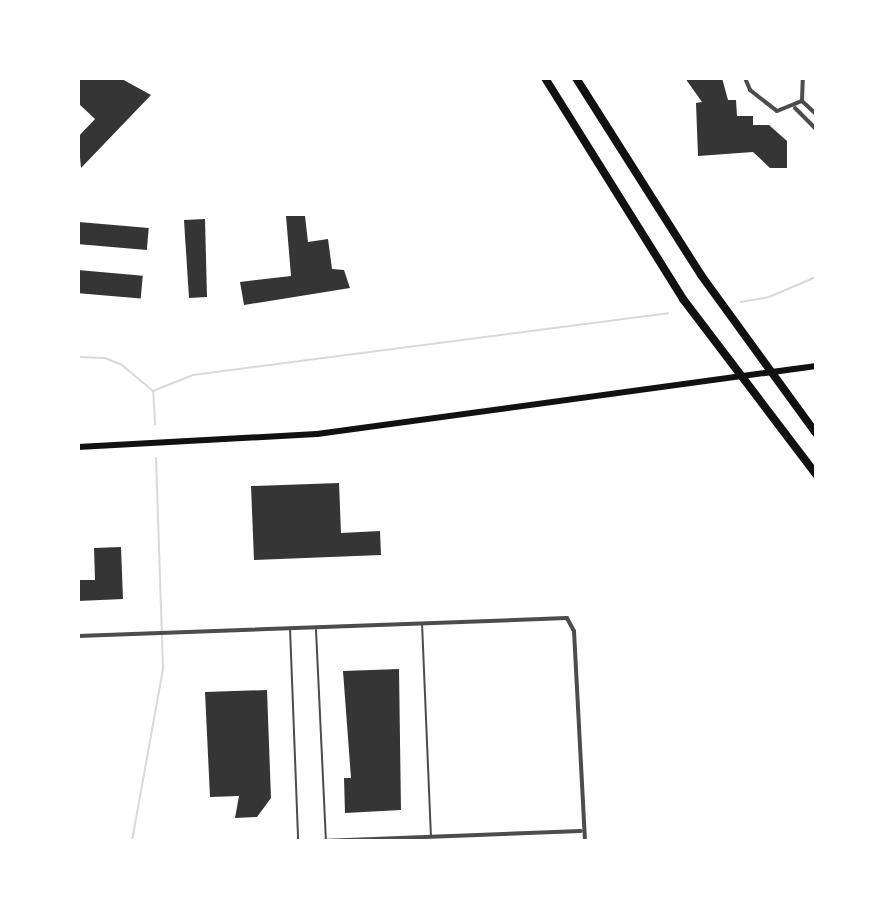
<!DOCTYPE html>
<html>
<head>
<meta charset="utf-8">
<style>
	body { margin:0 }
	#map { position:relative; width:894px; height:919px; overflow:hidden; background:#fff; font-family:"PT Sans",sans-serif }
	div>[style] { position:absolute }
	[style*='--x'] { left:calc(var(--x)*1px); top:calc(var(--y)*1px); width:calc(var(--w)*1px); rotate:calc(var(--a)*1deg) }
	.stream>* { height:2px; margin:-1px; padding:0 1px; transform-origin:1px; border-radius:1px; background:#d9d9d9 }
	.building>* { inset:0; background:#353535; transform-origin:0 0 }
	.service>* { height:2px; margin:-1px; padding:0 1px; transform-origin:1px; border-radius:1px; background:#4c4c4c }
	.minor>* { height:4px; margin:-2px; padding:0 2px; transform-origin:2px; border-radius:2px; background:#4c4c4c }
	.secondary>* { height:6px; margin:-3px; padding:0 3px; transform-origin:3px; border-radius:3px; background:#111 }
	.motorway>* { height:8px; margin:-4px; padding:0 4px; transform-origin:4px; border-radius:4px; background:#111 }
	span { translate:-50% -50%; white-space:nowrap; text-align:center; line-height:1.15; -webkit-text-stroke:6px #fff; paint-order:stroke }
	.frame { position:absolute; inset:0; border:80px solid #fff; pointer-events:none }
</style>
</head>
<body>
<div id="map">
	<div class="stream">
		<div style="--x:741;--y:302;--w:28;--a:-10"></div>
		<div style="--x:769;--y:297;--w:51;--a:-23.1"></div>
		<div style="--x:78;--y:357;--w:27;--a:2"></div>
		<div style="--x:105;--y:358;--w:18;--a:22"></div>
		<div style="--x:122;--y:365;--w:40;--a:40"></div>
		<div style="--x:155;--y:424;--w:33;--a:-93"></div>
		<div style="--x:153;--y:391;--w:43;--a:-21.8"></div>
		<div style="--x:193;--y:375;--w:479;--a:-7.4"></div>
		<div style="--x:132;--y:841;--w:176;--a:-79.8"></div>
		<div style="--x:163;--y:668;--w:210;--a:-91.9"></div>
	</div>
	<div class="building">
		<div style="clip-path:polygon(78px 78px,120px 78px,151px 95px,81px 168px,78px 137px,95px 119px,78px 103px)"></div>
		<div style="clip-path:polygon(685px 78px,722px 78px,728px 100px,736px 100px,737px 116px,753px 116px,753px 125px,769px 125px,787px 141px,787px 168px,770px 168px,753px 152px,698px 156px,696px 103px,702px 102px)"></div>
		<div style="clip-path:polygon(286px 216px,305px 216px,308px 242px,328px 239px,332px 269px,344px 270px,350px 288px,244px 305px,240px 282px,291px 276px)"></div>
		<div style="clip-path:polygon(205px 219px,207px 297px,189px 298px,184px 220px)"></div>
		<div style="left:79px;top:222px;width:70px;height:22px;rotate:5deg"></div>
		<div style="left:78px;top:270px;width:65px;height:23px;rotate:5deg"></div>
		<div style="clip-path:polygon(339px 483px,341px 533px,380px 531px,381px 555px,254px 560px,251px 486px)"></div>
		<div style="clip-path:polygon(121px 547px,123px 599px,78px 601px,78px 580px,95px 580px,94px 548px)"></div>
		<div style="clip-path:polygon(399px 669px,401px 810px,345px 813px,344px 778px,351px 778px,343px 671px)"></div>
		<div style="clip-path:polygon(267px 690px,271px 798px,257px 817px,235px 818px,239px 796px,210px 797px,205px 692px)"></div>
	</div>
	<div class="service">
		<div style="--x:422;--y:623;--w:213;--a:87.6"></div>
		<div style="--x:290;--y:628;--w:213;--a:87.8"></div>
		<div style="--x:316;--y:630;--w:210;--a:87.3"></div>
	</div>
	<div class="minor">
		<div style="--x:745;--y:78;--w:13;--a:67"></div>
		<div style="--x:750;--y:90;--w:34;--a:38"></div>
		<div style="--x:777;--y:111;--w:27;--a:-22"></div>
		<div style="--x:802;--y:101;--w:23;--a:-88"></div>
		<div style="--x:802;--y:101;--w:19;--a:43"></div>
		<div style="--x:795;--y:108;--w:30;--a:45"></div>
		<div style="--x:78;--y:636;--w:489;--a:-2.1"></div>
		<div style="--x:567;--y:618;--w:15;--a:62"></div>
		<div style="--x:574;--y:631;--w:210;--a:87"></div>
		<div style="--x:321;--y:841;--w:260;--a:-2.2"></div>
	</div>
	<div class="secondary">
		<div style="--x:78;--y:447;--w:239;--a:-3.1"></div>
		<div style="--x:317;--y:434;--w:504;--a:-7.76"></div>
	</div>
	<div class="motorway">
		<div style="--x:545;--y:78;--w:261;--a:58"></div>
		<div style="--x:683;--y:299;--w:220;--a:52.8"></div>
		<div style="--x:576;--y:78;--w:233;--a:57.6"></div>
		<div style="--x:701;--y:275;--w:195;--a:54"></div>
	</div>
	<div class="frame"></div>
</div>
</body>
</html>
